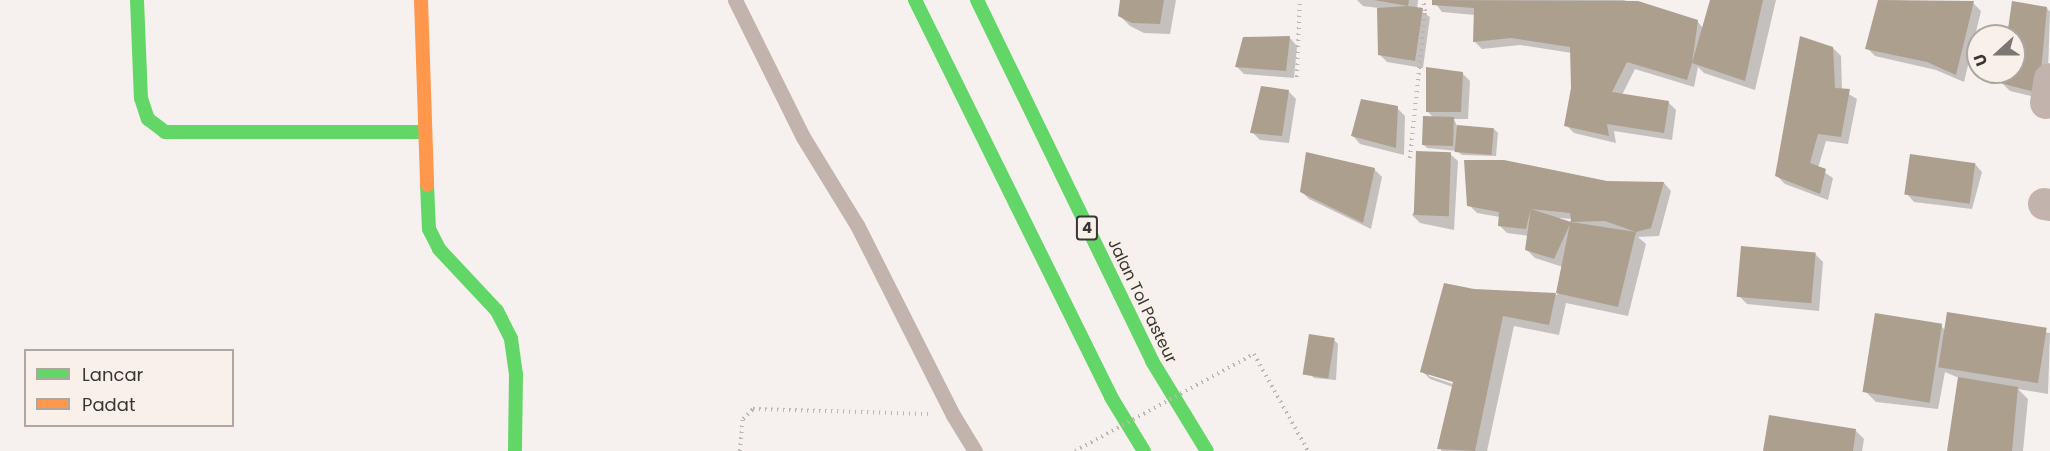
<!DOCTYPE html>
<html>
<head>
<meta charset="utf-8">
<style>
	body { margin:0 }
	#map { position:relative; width:2050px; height:451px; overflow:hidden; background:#f6f1ee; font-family:Poppins,sans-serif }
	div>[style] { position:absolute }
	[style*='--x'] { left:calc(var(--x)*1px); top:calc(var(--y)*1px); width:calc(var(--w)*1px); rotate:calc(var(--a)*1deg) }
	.shadow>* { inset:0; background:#0003 }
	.building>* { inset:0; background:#ac9f8e; transform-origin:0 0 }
	.path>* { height:4px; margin-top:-2px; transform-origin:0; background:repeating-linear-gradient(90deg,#bfb4b0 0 1.5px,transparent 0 6px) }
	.lane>* { height:15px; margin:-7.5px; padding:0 7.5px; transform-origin:7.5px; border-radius:7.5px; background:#c3b3ad }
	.street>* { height:32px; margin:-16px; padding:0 16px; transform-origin:16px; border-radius:16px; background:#c3b3ad }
	.fast>* { height:14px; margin:-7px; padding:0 7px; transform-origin:7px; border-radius:7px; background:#63d668 }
	.slow>* { height:14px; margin:-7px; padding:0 7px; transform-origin:7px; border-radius:7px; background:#ff974d }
	.path-bridge>* { height:4px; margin-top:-2px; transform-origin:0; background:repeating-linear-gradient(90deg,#bfb4b0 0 1.5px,transparent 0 6px) }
	span { translate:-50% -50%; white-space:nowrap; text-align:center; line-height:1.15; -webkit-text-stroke:6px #faf0ea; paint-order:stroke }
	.shield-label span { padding:2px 4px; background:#faf0ea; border:2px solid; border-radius:4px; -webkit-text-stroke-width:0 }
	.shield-label { font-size:15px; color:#3a3634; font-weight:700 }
	.street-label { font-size:16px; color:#3a3634 }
	.legend { position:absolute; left:24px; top:349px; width:210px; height:78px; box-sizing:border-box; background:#faf0ea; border:2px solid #ada6a1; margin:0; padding:8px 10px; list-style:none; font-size:18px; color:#3a3634 }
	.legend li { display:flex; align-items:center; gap:12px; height:30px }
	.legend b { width:30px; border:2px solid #ada6a1 }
	.north { position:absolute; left:1966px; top:24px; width:60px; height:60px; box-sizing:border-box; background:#faf0ea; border:2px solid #ada6a1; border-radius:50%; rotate:249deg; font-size:16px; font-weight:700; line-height:24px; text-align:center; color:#3a3634 }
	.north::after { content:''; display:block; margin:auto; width:21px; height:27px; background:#7c7775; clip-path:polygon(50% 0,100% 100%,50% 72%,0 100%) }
</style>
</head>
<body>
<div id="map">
	<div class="shadow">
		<div style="clip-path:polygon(1121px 0,1176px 0,1170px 34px,1144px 33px,1130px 26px,1119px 15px)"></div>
		<div style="clip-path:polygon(1357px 0,1418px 0,1417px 9px,1430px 17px,1423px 68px,1387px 62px,1379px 54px,1379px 8px,1363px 6px)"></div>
		<div style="clip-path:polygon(1433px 0,1623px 0,1697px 21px,1703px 28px,1711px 0,1776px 0,1755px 90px,1704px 73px,1698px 67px,1694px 87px,1635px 69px,1622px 95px,1668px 102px,1676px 110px,1672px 140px,1614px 131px,1616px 143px,1574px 133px,1566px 125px,1572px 88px,1572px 53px,1520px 45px,1482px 49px,1474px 41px,1475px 15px,1442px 12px)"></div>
		<div style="clip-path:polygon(1879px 0,1973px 3px,1981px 11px,1964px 82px,1936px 70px,1875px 56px,1867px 48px)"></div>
		<div style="clip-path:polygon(2047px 8px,2050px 12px,2047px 100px,2010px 91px,2002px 83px,2004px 72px,2014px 72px,2014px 36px,2009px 36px)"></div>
		<div style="clip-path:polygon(1290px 38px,1297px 46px,1294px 78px,1244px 74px,1236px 66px)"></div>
		<div style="clip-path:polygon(1833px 48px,1841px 56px,1842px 90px,1857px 99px,1848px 144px,1826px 141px,1818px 168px,1833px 178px,1828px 200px,1785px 184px,1777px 176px)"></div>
		<div style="clip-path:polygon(1462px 73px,1470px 81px,1468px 119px,1454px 119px,1457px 126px,1494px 129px,1498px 133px,1496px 156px,1462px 155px,1457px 151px,1427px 148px,1423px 144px,1434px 118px,1428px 112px)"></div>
		<div style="clip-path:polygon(1288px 91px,1296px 99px,1289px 143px,1260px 140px,1252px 132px)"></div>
		<div style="clip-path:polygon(1397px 108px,1405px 116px,1404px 155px,1360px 144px,1353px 136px)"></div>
		<div style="clip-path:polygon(1450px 154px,1458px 161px,1454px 230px,1420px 223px,1412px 215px)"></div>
		<div style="clip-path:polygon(1975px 164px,1982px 172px,1972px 209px,1914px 202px,1907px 194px)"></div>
		<div style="clip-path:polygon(1374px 169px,1382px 177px,1371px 229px,1309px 199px,1301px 191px)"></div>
		<div style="clip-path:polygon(evenodd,1606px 183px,1664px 183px,1671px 191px,1659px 236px,1638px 237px,1646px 244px,1628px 316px,1566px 303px,1559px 335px,1514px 326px,1487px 451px,1441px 451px,1453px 387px,1430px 379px,1422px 371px,1473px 290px,1557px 295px,1563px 267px,1535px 258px,1527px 250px,1529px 236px,1507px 233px,1499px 225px,1500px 217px,1477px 213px,1469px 205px,1606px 183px,1560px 218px,1572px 219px,1573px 225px,1560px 219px,1560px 218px,1606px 183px,1429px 373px,1460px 383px,1459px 386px,1429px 376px,1429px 373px)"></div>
		<div style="clip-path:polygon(1815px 254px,1823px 262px,1819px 311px,1747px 304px,1739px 296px)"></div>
		<div style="clip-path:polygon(1948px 314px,2050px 333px,2048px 394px,2018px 389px,2028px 399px,2023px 451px,1948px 451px,1959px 378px,1945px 372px,1938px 409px,1876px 402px,1866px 392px,1941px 326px,1945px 330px)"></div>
		<div style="clip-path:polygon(1334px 340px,1338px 344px,1336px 380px,1314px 378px,1310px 374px)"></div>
		<div style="clip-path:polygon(1770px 416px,1856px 431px,1864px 439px,1862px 451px,1764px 451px)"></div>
	</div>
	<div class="building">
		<div style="clip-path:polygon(1120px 0,1164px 0,1160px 24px,1132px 23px,1118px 16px)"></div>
		<div style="clip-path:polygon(1374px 0,1409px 0,1408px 6px,1423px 8px,1415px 61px,1378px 55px,1377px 8px,1408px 6px)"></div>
		<div style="clip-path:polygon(1432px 0,1638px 1px,1698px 20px,1692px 63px,1710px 0,1763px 0,1745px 81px,1692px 63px,1687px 80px,1627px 62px,1612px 92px,1669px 101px,1664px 133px,1607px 124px,1609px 136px,1564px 126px,1571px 88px,1570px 47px,1511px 38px,1473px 42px,1474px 8px,1432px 5px)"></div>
		<div style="clip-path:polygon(1878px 0,1974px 1px,1956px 75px,1927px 62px,1865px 49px)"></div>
		<div style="clip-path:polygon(2012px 1px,2047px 7px,2039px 93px,2000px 83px,2002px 72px,2014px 72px,2014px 36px,2007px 36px)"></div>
		<div style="clip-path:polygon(1290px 36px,1286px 71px,1235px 67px,1243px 37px)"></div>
		<div style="clip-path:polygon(1800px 36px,1833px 47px,1835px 88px,1850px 89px,1841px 137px,1818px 134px,1810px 163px,1826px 169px,1820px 194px,1775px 176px)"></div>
		<div style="clip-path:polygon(1426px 67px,1463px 72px,1461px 112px,1426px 112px)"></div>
		<div style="clip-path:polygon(1261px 86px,1289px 90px,1282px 136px,1250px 133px)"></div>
		<div style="clip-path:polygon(1361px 99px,1398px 106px,1396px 148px,1351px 136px)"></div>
		<div style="left:1423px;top:116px;width:31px;height:29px;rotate:2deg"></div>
		<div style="left:1457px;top:125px;width:37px;height:27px;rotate:5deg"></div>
		<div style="left:1416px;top:151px;width:35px;height:64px;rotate:2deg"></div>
		<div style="clip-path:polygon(1306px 152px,1375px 168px,1363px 223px,1300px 192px)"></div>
		<div style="left:1910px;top:154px;width:66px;height:41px;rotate:8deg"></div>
		<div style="clip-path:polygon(1464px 160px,1504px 160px,1607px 181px,1664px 182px,1651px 228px,1636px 232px,1605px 221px,1571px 222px,1636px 232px,1618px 307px,1556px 293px,1571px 219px,1570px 213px,1531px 209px,1571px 222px,1554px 259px,1525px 250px,1531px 208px,1526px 229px,1498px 226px,1499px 212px,1467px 206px)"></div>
		<div style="left:1741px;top:246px;width:75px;height:51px;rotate:5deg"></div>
		<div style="clip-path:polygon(1444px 283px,1474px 289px,1556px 293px,1549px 325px,1503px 316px,1475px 451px,1437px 449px,1453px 382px,1420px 372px)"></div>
		<div style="left:1947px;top:312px;width:101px;height:56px;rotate:9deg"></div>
		<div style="left:1875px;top:313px;width:68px;height:80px;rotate:9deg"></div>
		<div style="left:1309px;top:334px;width:26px;height:41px;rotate:9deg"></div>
		<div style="clip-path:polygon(1958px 377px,2018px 387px,2012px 451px,1947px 451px)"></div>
		<div style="clip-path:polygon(1769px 415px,1856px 429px,1853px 451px,1763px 451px)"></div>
	</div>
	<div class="path">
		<div style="--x:1297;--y:77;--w:77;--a:-87.8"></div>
		<div style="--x:1410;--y:158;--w:148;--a:-84.2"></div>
		<div style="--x:1425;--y:11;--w:11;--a:-100"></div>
		<div style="--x:1254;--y:354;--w:111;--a:60.9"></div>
		<div style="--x:740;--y:451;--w:32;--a:-85"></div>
		<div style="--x:743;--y:419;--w:14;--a:-45"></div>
		<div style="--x:753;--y:409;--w:175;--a:1.6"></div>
	</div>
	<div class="lane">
		<div style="--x:735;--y:0;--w:153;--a:63.6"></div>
		<div style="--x:803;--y:137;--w:103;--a:58.5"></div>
		<div style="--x:857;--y:225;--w:213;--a:63.2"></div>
		<div style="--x:953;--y:415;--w:42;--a:58.6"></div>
	</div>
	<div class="street">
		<div style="--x:2046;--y:103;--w:24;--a:-81"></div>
		<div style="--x:2044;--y:204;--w:6;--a:9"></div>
	</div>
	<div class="fast">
		<div style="--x:137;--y:0;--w:98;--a:87.7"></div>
		<div style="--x:141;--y:98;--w:22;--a:72"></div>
		<div style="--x:148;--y:119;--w:21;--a:37"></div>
		<div style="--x:165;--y:132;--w:258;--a:0"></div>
		<div style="--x:915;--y:0;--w:443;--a:63.7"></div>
		<div style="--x:1111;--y:397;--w:63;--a:58.6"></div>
		<div style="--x:977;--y:0;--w:401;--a:64.1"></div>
		<div style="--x:1152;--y:361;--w:105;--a:58.6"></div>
		<div style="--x:427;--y:185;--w:44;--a:87.4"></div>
		<div style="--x:429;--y:229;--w:22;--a:63"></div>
		<div style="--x:439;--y:249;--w:85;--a:46.9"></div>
		<div style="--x:497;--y:311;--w:31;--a:63"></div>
		<div style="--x:511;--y:339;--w:36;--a:82"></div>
		<div style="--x:516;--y:375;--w:76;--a:90.8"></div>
	</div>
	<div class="slow">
		<div style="--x:421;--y:0;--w:185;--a:88.1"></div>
	</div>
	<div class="path-bridge">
		<div style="--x:1075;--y:451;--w:204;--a:-28.5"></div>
	</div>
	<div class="shield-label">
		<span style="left:1087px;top:228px">4</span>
	</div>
	<div class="street-label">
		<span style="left:1142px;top:301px;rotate:64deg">Jalan Tol Pasteur</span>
	</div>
	<ul class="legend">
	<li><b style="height:8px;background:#63d668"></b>Lancar</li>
	<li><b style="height:8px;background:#ff974d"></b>Padat</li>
	</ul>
	<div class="north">U</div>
</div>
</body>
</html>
